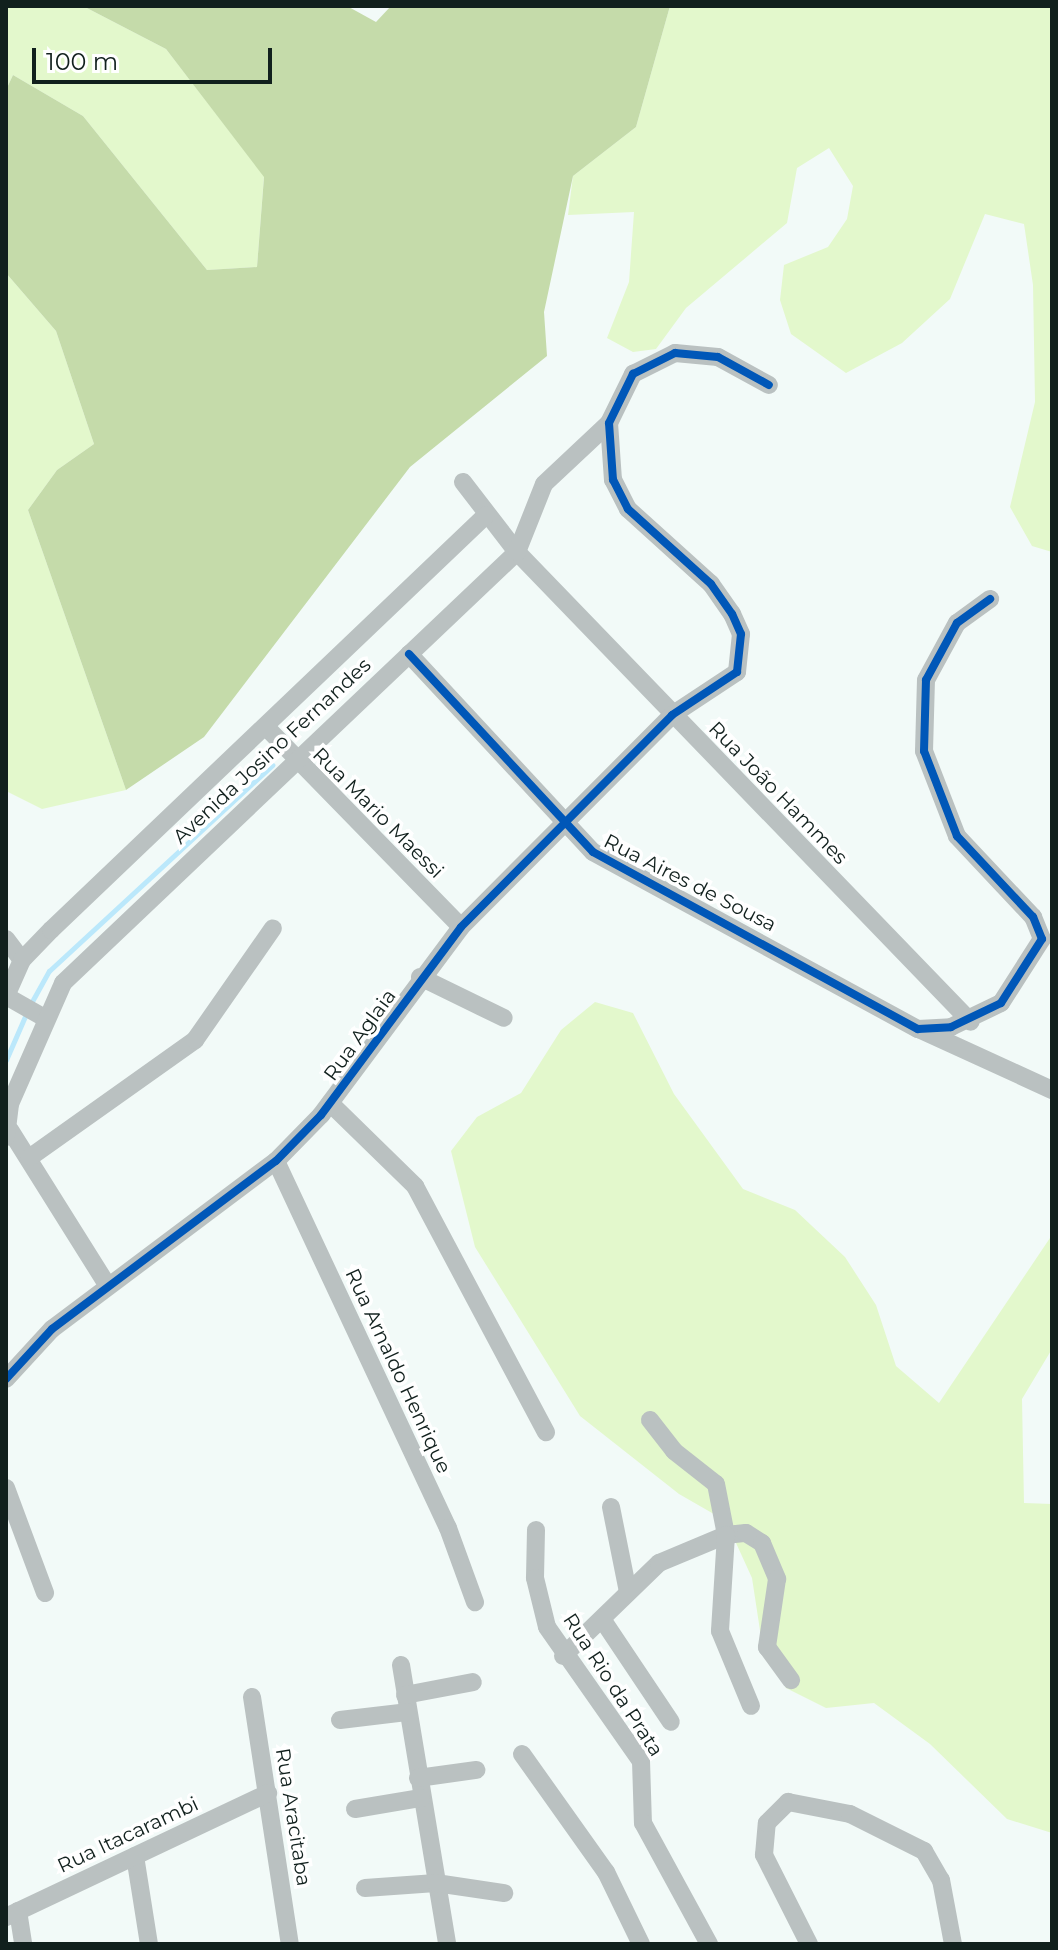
<!DOCTYPE html>
<html>
<head>
<meta charset="utf-8">
<style>
	body { margin:0 }
	#map { position:relative; width:1058px; height:1950px; overflow:hidden; background:#f2faf8; font-family:Montserrat,sans-serif }
	div>[style] { position:absolute }
	[style*='--x'] { left:calc(var(--x)*1px); top:calc(var(--y)*1px); width:calc(var(--w)*1px); rotate:calc(var(--a)*1deg) }
	.green>* { inset:0; background:#e3f8cc }
	.forest>* { inset:0; background:#c5dbaa }
	.stream>* { height:5px; margin:-2.5px; padding:0 2.5px; transform-origin:2.5px; border-radius:2.5px; background:#bbe8fb }
	.minor>* { height:18px; margin:-9px; padding:0 9px; transform-origin:9px; border-radius:9px; background:#bac1c1 }
	.cycleway>* { height:8px; margin:-4px; padding:0 4px; transform-origin:4px; border-radius:4px; background:#0057b8 }
	span { translate:-50% -50%; white-space:nowrap; text-align:center; line-height:1.15; -webkit-text-stroke:7px #fff; paint-order:stroke }
	.street-label { font-size:20px; color:#11201d }
	.frame { position:absolute; inset:0; border:8px solid #11201d; pointer-events:none }
	.scale { position:absolute; left:32px; top:48px; width:240px; height:36px; box-sizing:border-box; border:4px solid #11201d; border-top:0; padding-left:10px; font-size:24px; line-height:28px; white-space:nowrap; color:#11201d; -webkit-text-stroke:6px #fff; paint-order:stroke }
</style>
</head>
<body>
<div id="map">
	<div class="green">
		<div style="clip-path:polygon(6px 6px,83px 6px,166px 49px,264px 176px,257px 267px,207px 270px,83px 116px,13px 75px,6px 90px)"></div>
		<div style="clip-path:polygon(670px 6px,1052px 6px,1052px 552px,1032px 546px,1010px 507px,1035px 402px,1033px 285px,1024px 224px,985px 214px,950px 299px,902px 343px,846px 373px,791px 334px,780px 300px,784px 265px,828px 247px,847px 219px,853px 186px,829px 148px,797px 168px,787px 223px,686px 308px,656px 349px,633px 352px,607px 338px,629px 282px,634px 212px,568px 215px,573px 176px,636px 127px)"></div>
		<div style="clip-path:polygon(6px 273px,56px 331px,94px 444px,57px 470px,28px 510px,126px 790px,42px 809px,6px 791px)"></div>
		<div style="clip-path:polygon(595px 1002px,633px 1013px,674px 1094px,743px 1189px,795px 1210px,845px 1257px,876px 1305px,896px 1366px,939px 1403px,1052px 1235px,1052px 1349px,1022px 1399px,1024px 1503px,1052px 1504px,1052px 1833px,1007px 1819px,930px 1744px,874px 1703px,826px 1708px,786px 1688px,761px 1637px,752px 1578px,726px 1521px,679px 1494px,580px 1416px,475px 1247px,451px 1151px,477px 1117px,521px 1093px,561px 1030px)"></div>
	</div>
	<div class="forest">
		<div style="clip-path:polygon(83px 6px,347px 6px,376px 22px,391px 6px,670px 6px,636px 127px,573px 176px,544px 312px,547px 356px,410px 467px,204px 737px,126px 790px,28px 510px,57px 470px,94px 444px,56px 331px,6px 273px,6px 90px,13px 75px,83px 116px,207px 270px,257px 267px,264px 177px,166px 49px)"></div>
	</div>
	<div class="stream">
		<div style="--x:30;--y:1005;--w:39;--a:-61"></div>
		<div style="--x:49;--y:971;--w:304;--a:-42.7"></div>
		<div style="--x:6;--y:1060;--w:50;--a:-66.5"></div>
	</div>
	<div class="minor">
		<div style="--x:463;--y:482;--w:88;--a:52.4"></div>
		<div style="--x:517;--y:552;--w:653;--a:45.99"></div>
		<div style="--x:409;--y:654;--w:270;--a:47.1"></div>
		<div style="--x:593;--y:852;--w:370;--a:28.6"></div>
		<div style="--x:918;--y:1029;--w:33;--a:-3"></div>
		<div style="--x:951;--y:1027;--w:55;--a:-25.6"></div>
		<div style="--x:1001;--y:1003;--w:76;--a:-57.4"></div>
		<div style="--x:1042;--y:939;--w:24;--a:-112"></div>
		<div style="--x:1033;--y:917;--w:111;--a:-133.2"></div>
		<div style="--x:957;--y:836;--w:91;--a:-111.2"></div>
		<div style="--x:924;--y:751;--w:71;--a:-88.4"></div>
		<div style="--x:926;--y:680;--w:65;--a:-61.5"></div>
		<div style="--x:957;--y:623;--w:41;--a:-36"></div>
		<div style="--x:266;--y:727;--w:279;--a:45.7"></div>
		<div style="--x:6;--y:939;--w:26;--a:53"></div>
		<div style="--x:420;--y:977;--w:93;--a:26"></div>
		<div style="--x:6;--y:996;--w:39;--a:-66"></div>
		<div style="--x:22;--y:960;--w:42;--a:-46"></div>
		<div style="--x:51;--y:930;--w:601;--a:-43.65"></div>
		<div style="--x:6;--y:996;--w:43;--a:29.6"></div>
		<div style="--x:921;--y:1030;--w:144;--a:24.6"></div>
		<div style="--x:330;--y:1103;--w:119;--a:44.3"></div>
		<div style="--x:415;--y:1186;--w:279;--a:62"></div>
		<div style="--x:10;--y:1130;--w:184;--a:57.9"></div>
		<div style="--x:6;--y:1137;--w:33;--a:-83"></div>
		<div style="--x:10;--y:1104;--w:132;--a:-66.3"></div>
		<div style="--x:63;--y:983;--w:626;--a:-43.51"></div>
		<div style="--x:517;--y:552;--w:73;--a:-68.3"></div>
		<div style="--x:544;--y:484;--w:89;--a:-43.2"></div>
		<div style="--x:29;--y:1158;--w:204;--a:-35.4"></div>
		<div style="--x:195;--y:1040;--w:136;--a:-55.1"></div>
		<div style="--x:276;--y:1161;--w:405;--a:64.9"></div>
		<div style="--x:448;--y:1528;--w:79;--a:70"></div>
		<div style="--x:6;--y:1379;--w:68;--a:-47.4"></div>
		<div style="--x:52;--y:1329;--w:280;--a:-36.9"></div>
		<div style="--x:276;--y:1161;--w:64;--a:-45.6"></div>
		<div style="--x:321;--y:1115;--w:234;--a:-53.3"></div>
		<div style="--x:461;--y:927;--w:299;--a:-45.1"></div>
		<div style="--x:672;--y:715;--w:78;--a:-33.5"></div>
		<div style="--x:737;--y:672;--w:38;--a:-84"></div>
		<div style="--x:741;--y:634;--w:22;--a:-114"></div>
		<div style="--x:732;--y:614;--w:37;--a:-125"></div>
		<div style="--x:711;--y:584;--w:112;--a:-137.9"></div>
		<div style="--x:628;--y:509;--w:33;--a:-117"></div>
		<div style="--x:613;--y:480;--w:57;--a:-94"></div>
		<div style="--x:609;--y:423;--w:55;--a:-63.9"></div>
		<div style="--x:633;--y:374;--w:47;--a:-26.6"></div>
		<div style="--x:675;--y:353;--w:43;--a:5.3"></div>
		<div style="--x:718;--y:357;--w:58;--a:28.8"></div>
		<div style="--x:650;--y:1420;--w:39;--a:52"></div>
		<div style="--x:674;--y:1451;--w:53;--a:38.2"></div>
		<div style="--x:716;--y:1484;--w:52;--a:78.9"></div>
		<div style="--x:726;--y:1535;--w:20;--a:-6"></div>
		<div style="--x:746;--y:1533;--w:19;--a:32"></div>
		<div style="--x:762;--y:1543;--w:39;--a:67"></div>
		<div style="--x:777;--y:1579;--w:69;--a:98.4"></div>
		<div style="--x:767;--y:1647;--w:41;--a:54"></div>
		<div style="--x:6;--y:1488;--w:112;--a:69.6"></div>
		<div style="--x:611;--y:1507;--w:87;--a:78.7"></div>
		<div style="--x:536;--y:1530;--w:48;--a:91.2"></div>
		<div style="--x:535;--y:1578;--w:50;--a:76.2"></div>
		<div style="--x:547;--y:1627;--w:164;--a:55"></div>
		<div style="--x:641;--y:1761;--w:62;--a:88.2"></div>
		<div style="--x:643;--y:1823;--w:138;--a:61.4"></div>
		<div style="--x:604;--y:1622;--w:120;--a:56.2"></div>
		<div style="--x:563;--y:1656;--w:134;--a:-44.1"></div>
		<div style="--x:659;--y:1563;--w:73;--a:-22.7"></div>
		<div style="--x:726;--y:1535;--w:96;--a:93.6"></div>
		<div style="--x:720;--y:1631;--w:81;--a:67.5"></div>
		<div style="--x:401;--y:1665;--w:283;--a:80.6"></div>
		<div style="--x:405;--y:1695;--w:69;--a:-10.8"></div>
		<div style="--x:252;--y:1697;--w:250;--a:81.3"></div>
		<div style="--x:340;--y:1720;--w:67;--a:-6.8"></div>
		<div style="--x:522;--y:1754;--w:145;--a:54.6"></div>
		<div style="--x:606;--y:1872;--w:80;--a:64.1"></div>
		<div style="--x:418;--y:1778;--w:59;--a:-7.9"></div>
		<div style="--x:355;--y:1809;--w:67;--a:-9.5"></div>
		<div style="--x:135;--y:1856;--w:89;--a:81"></div>
		<div style="--x:365;--y:1888;--w:71;--a:-4"></div>
		<div style="--x:436;--y:1883;--w:69;--a:8.4"></div>
		<div style="--x:18;--y:1911;--w:33;--a:81"></div>
		<div style="--x:6;--y:1917;--w:290;--a:-25.3"></div>
		<div style="--x:809;--y:1944;--w:100;--a:-116.8"></div>
		<div style="--x:764;--y:1855;--w:32;--a:-85"></div>
		<div style="--x:767;--y:1823;--w:30;--a:-45"></div>
		<div style="--x:788;--y:1802;--w:63;--a:11"></div>
		<div style="--x:850;--y:1814;--w:83;--a:26.6"></div>
		<div style="--x:924;--y:1851;--w:34;--a:60"></div>
		<div style="--x:941;--y:1880;--w:65;--a:79.4"></div>
	</div>
	<div class="cycleway">
		<div style="--x:409;--y:654;--w:270;--a:47.1"></div>
		<div style="--x:593;--y:852;--w:370;--a:28.6"></div>
		<div style="--x:918;--y:1029;--w:33;--a:-3"></div>
		<div style="--x:951;--y:1027;--w:55;--a:-25.6"></div>
		<div style="--x:1001;--y:1003;--w:76;--a:-57.4"></div>
		<div style="--x:1042;--y:939;--w:24;--a:-112"></div>
		<div style="--x:1033;--y:917;--w:111;--a:-133.2"></div>
		<div style="--x:957;--y:836;--w:91;--a:-111.2"></div>
		<div style="--x:924;--y:751;--w:71;--a:-88.4"></div>
		<div style="--x:926;--y:680;--w:65;--a:-61.5"></div>
		<div style="--x:957;--y:623;--w:41;--a:-36"></div>
		<div style="--x:6;--y:1379;--w:68;--a:-47.4"></div>
		<div style="--x:52;--y:1329;--w:280;--a:-36.9"></div>
		<div style="--x:276;--y:1161;--w:64;--a:-45.6"></div>
		<div style="--x:321;--y:1115;--w:234;--a:-53.3"></div>
		<div style="--x:461;--y:927;--w:299;--a:-45.1"></div>
		<div style="--x:672;--y:715;--w:78;--a:-33.5"></div>
		<div style="--x:737;--y:672;--w:38;--a:-84"></div>
		<div style="--x:741;--y:634;--w:22;--a:-114"></div>
		<div style="--x:732;--y:614;--w:37;--a:-125"></div>
		<div style="--x:711;--y:584;--w:112;--a:-137.9"></div>
		<div style="--x:628;--y:509;--w:33;--a:-117"></div>
		<div style="--x:613;--y:480;--w:57;--a:-94"></div>
		<div style="--x:609;--y:423;--w:55;--a:-63.9"></div>
		<div style="--x:633;--y:374;--w:47;--a:-26.6"></div>
		<div style="--x:675;--y:353;--w:43;--a:5.3"></div>
		<div style="--x:718;--y:357;--w:58;--a:28.8"></div>
	</div>
	<div class="street-label">
		<span style="left:272px;top:751px;rotate:-43deg">Avenida Josino Fernandes</span>
		<span style="left:778px;top:793px;rotate:46deg">Rua João Hammes</span>
		<span style="left:378px;top:813px;rotate:45deg">Rua Mario Maessi</span>
		<span style="left:690px;top:883px;rotate:27deg">Rua Aires de Sousa</span>
		<span style="left:360px;top:1035px;rotate:-54deg">Rua Aglaia</span>
		<span style="left:398px;top:1371px;rotate:65deg">Rua Arnaldo Henrique</span>
		<span style="left:613px;top:1685px;rotate:57deg">Rua Rio da Prata</span>
		<span style="left:293px;top:1817px;rotate:81deg">Rua Aracitaba</span>
		<span style="left:128px;top:1835px;rotate:-25deg">Rua Itacarambi</span>
	</div>
	<div class="frame"></div>
	<div class="scale">100 m</div>
</div>
</body>
</html>
